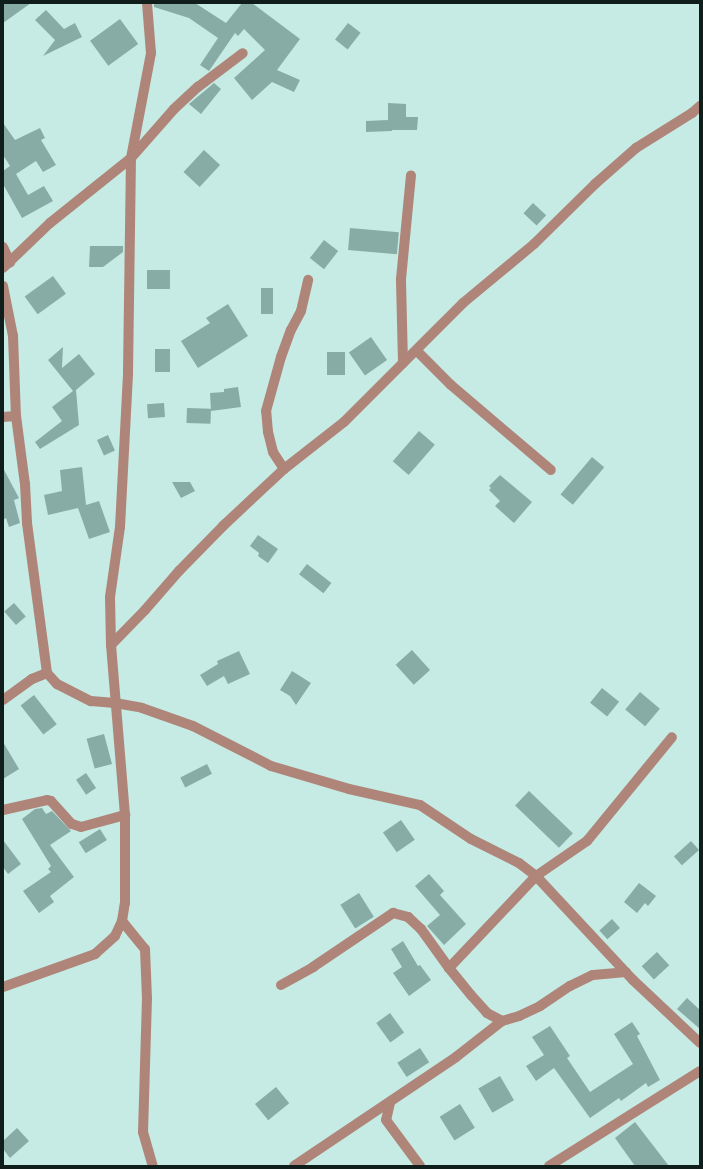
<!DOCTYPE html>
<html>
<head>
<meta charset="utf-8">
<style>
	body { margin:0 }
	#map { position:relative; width:703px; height:1169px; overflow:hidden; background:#c5ebe4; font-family:Lora,serif }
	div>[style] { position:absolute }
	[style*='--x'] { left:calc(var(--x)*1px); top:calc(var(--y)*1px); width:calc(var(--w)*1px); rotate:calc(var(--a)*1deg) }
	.building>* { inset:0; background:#87aca5; transform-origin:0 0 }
	.minor>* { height:10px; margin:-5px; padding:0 5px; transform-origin:5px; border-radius:5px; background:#b08579 }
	span { translate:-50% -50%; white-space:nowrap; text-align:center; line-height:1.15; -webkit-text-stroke:4px #fff; paint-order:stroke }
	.frame { position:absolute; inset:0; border:4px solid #0f1d1b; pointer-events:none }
</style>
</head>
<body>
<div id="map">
	<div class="building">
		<div style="clip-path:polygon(3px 3px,31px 3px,3px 23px)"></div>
		<div style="clip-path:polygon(154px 3px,195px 3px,226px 23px,242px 3px,252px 3px,300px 39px,277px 70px,300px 80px,294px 92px,272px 82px,252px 100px,234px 78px,265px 50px,244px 29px,238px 36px,235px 33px,209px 71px,200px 65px,218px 38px,189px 18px,154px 7px)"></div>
		<div style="clip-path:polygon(46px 10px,64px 29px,75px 23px,82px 37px,43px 56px,55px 40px,35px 20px)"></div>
		<div style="left:120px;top:19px;width:31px;height:37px;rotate:54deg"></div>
		<div style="left:348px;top:23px;width:16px;height:21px;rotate:38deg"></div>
		<div style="clip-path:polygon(214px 83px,221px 89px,201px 114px,189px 104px)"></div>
		<div style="clip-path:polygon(388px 103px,406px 104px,406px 117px,418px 117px,417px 130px,392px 130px,392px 131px,366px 132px,366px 121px,388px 120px)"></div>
		<div style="clip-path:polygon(3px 123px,15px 140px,40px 128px,45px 138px,41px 140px,56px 165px,43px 172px,36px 161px,16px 174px,28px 195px,44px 186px,53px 201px,22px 218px,3px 184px,3px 171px,10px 166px,3px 155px)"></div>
		<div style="left:204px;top:150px;width:22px;height:30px;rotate:43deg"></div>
		<div style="left:533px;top:203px;width:18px;height:14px;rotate:43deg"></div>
		<div style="left:350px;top:228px;width:49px;height:22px;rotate:5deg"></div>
		<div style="left:324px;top:240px;width:18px;height:23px;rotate:38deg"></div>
		<div style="clip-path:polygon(90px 246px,123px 246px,123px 252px,103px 267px,89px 267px)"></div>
		<div style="left:170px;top:270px;width:19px;height:23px;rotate:90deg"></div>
		<div style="left:53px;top:276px;width:22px;height:35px;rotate:54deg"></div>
		<div style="left:261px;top:288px;width:12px;height:26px"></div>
		<div style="clip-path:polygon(228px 304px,248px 336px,198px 368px,181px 341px,210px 323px,206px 318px)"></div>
		<div style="left:371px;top:337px;width:28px;height:27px;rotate:55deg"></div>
		<div style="clip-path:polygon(63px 347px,62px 368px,79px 354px,95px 374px,76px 390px,79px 425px,40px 449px,35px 442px,62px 421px,52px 407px,73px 391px,48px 360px)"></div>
		<div style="left:155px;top:349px;width:15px;height:23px"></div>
		<div style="left:327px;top:352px;width:18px;height:23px"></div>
		<div style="clip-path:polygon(238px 387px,241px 407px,211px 411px,210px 393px,224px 392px,224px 389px)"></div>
		<div style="left:164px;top:403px;width:14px;height:17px;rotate:86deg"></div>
		<div style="left:187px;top:408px;width:24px;height:15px;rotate:2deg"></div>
		<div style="left:419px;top:431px;width:21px;height:40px;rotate:41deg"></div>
		<div style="left:108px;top:435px;width:17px;height:12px;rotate:66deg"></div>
		<div style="left:592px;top:457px;width:16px;height:49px;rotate:40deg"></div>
		<div style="clip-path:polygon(82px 467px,86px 505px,99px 501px,110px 532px,89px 539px,78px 508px,48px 515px,44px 495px,62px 491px,60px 470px)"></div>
		<div style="clip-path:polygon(3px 468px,19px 498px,14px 500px,20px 523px,9px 527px,6px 518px,3px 520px)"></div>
		<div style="clip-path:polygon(500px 475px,532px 502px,514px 523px,495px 506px,500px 501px,489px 490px,491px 488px,489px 486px)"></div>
		<div style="clip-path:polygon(172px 482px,190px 482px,195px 491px,181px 498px)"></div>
		<div style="clip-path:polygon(258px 535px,278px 549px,268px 563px,258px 556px,259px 553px,250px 546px)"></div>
		<div style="left:307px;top:564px;width:31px;height:13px;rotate:38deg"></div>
		<div style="left:14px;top:603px;width:18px;height:13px;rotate:49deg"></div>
		<div style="left:412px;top:650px;width:27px;height:22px;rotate:48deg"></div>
		<div style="clip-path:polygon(239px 651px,250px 674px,228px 684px,224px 676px,207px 686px,200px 675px,218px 664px,217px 661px)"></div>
		<div style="clip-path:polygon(292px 671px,311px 683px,296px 705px,290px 696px,280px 690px)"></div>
		<div style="left:602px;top:688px;width:22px;height:19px;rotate:39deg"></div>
		<div style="left:640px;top:692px;width:26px;height:23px;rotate:40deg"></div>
		<div style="left:34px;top:695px;width:37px;height:17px;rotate:52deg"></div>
		<div style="left:104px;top:734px;width:31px;height:18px;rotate:75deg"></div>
		<div style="clip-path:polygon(3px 742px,19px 769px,3px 779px)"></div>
		<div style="left:207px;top:764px;width:11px;height:30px;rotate:63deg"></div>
		<div style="left:86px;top:773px;width:18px;height:12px;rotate:56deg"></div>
		<div style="left:529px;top:791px;width:61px;height:20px;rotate:44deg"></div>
		<div style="clip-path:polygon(42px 808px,46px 814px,52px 811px,71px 831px,50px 845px,74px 877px,50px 896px,54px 902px,39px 913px,23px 891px,51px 872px,48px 869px,51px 866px,22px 819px,35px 809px)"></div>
		<div style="left:401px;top:820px;width:24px;height:22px;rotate:55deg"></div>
		<div style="left:100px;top:829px;width:13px;height:25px;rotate:58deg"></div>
		<div style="clip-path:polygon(3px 840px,21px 864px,8px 874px,3px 867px)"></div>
		<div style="left:691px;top:841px;width:12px;height:23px;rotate:48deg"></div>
		<div style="clip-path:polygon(429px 874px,444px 891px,440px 895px,466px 924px,444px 945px,427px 926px,440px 915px,415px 886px)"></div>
		<div style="clip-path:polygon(639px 883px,656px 896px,648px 906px,645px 903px,637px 913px,624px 902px)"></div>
		<div style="left:359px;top:893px;width:28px;height:22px;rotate:58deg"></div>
		<div style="left:612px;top:919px;width:12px;height:17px;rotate:48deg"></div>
		<div style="clip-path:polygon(403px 941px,418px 966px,420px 965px,431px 980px,409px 996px,393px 973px,402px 967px,391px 949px)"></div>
		<div style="left:657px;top:952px;width:18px;height:21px;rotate:47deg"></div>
		<div style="clip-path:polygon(687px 998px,700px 1010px,700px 1029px,677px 1009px)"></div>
		<div style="left:390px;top:1013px;width:24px;height:17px;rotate:54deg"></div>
		<div style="clip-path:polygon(632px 1022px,640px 1034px,637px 1036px,660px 1080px,648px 1087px,646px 1083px,621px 1101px,619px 1098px,590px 1118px,554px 1068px,536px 1081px,526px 1066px,544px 1055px,532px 1037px,550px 1026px,570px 1056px,567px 1058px,590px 1092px,633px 1064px,614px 1034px)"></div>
		<div style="left:420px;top:1048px;width:17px;height:27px;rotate:57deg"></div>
		<div style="left:500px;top:1076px;width:28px;height:25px;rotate:60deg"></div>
		<div style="left:276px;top:1087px;width:21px;height:27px;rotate:51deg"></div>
		<div style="left:460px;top:1104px;width:28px;height:24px;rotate:58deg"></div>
		<div style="clip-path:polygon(635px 1122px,669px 1166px,635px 1166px,615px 1138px)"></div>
		<div style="clip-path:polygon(17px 1128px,29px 1141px,10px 1158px,3px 1149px,3px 1141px)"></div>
	</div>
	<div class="minor">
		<div style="--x:3;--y:247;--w:17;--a:65"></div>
		<div style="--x:3;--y:268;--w:65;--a:-43.8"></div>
		<div style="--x:50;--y:223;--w:104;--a:-38.7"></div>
		<div style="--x:131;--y:158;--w:107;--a:-79.2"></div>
		<div style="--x:151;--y:53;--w:50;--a:-94.6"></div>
		<div style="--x:3;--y:286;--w:51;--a:78.7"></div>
		<div style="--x:13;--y:336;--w:80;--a:87.9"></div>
		<div style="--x:16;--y:416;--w:69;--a:82.5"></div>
		<div style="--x:25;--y:484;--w:39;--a:87"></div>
		<div style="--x:27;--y:523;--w:151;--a:82.4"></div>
		<div style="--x:47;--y:673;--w:15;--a:48"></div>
		<div style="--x:57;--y:684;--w:38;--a:27"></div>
		<div style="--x:91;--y:701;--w:24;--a:5"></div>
		<div style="--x:115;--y:703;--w:27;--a:10"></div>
		<div style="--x:142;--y:708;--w:54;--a:19.4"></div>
		<div style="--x:193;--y:726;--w:88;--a:27.1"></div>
		<div style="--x:271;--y:766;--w:81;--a:16.4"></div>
		<div style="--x:349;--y:789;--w:73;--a:12.7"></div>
		<div style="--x:420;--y:805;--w:61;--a:33.7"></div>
		<div style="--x:471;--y:839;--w:54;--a:26.6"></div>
		<div style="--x:519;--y:863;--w:21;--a:37"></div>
		<div style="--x:536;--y:876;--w:142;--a:47"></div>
		<div style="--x:633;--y:980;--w:92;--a:43.2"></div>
		<div style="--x:417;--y:351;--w:48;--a:45"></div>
		<div style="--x:451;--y:385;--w:131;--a:40.4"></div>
		<div style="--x:403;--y:363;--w:84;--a:-91.4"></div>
		<div style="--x:401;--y:279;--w:104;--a:-84.5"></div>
		<div style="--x:3;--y:417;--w:13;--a:-4"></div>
		<div style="--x:284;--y:469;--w:20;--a:-123"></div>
		<div style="--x:273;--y:452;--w:21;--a:-104"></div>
		<div style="--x:268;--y:432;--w:21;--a:-95"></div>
		<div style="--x:266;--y:411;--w:56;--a:-74.5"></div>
		<div style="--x:281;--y:357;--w:29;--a:-70"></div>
		<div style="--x:291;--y:330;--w:21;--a:-62"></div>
		<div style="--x:301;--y:311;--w:32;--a:-77"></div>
		<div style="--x:111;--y:645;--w:49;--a:-45.8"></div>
		<div style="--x:145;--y:610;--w:52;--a:-48.9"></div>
		<div style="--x:179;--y:571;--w:63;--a:-45.6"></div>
		<div style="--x:223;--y:526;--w:83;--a:-43.1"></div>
		<div style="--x:284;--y:469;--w:76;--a:-38.1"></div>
		<div style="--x:344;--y:422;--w:168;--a:-45"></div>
		<div style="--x:463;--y:303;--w:92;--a:-39.7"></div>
		<div style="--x:534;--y:244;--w:86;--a:-44.5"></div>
		<div style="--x:595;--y:184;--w:55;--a:-41.3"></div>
		<div style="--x:636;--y:148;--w:66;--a:-32"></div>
		<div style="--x:692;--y:113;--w:11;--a:-41"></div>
		<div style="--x:3;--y:700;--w:36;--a:-36"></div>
		<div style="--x:32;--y:679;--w:16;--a:-22"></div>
		<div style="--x:3;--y:810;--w:45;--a:-12.8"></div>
		<div style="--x:47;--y:800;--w:4;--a:14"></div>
		<div style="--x:51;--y:801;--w:31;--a:48"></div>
		<div style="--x:72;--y:824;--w:9;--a:18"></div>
		<div style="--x:81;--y:827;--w:46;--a:-15.3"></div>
		<div style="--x:122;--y:921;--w:36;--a:51"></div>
		<div style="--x:145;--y:949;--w:49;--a:87.7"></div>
		<div style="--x:147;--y:998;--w:134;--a:91.7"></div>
		<div style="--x:143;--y:1132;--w:35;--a:74"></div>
		<div style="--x:449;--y:968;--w:127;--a:-46.6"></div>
		<div style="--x:536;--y:876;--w:62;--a:-34.5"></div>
		<div style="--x:587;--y:841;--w:134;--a:-50.7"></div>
		<div style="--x:281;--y:985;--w:37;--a:-29"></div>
		<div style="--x:313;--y:967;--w:97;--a:-34"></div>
		<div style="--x:393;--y:913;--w:16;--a:15"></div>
		<div style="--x:408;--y:917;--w:18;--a:43"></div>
		<div style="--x:421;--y:929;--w:48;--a:54.3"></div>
		<div style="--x:449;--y:968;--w:35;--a:51"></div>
		<div style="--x:471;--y:995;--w:24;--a:48"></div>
		<div style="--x:487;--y:1013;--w:17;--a:28"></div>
		<div style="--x:502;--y:1021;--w:18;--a:-16"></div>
		<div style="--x:519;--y:1016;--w:23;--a:-25"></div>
		<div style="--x:540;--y:1006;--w:36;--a:-34"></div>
		<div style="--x:570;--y:986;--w:25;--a:-26"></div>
		<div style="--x:593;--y:975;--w:33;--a:-5"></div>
		<div style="--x:3;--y:987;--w:98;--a:-19.7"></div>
		<div style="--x:95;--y:954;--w:27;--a:-42"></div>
		<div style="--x:115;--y:936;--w:17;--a:-65"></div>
		<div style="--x:122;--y:921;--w:18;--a:-81"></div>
		<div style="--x:125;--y:903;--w:88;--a:-90"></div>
		<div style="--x:125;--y:815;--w:171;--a:-94.7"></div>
		<div style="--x:111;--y:645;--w:48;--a:-91.2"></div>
		<div style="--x:110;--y:597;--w:71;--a:-81.9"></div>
		<div style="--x:120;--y:527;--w:155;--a:-87"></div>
		<div style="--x:128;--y:372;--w:214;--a:-89.2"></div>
		<div style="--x:131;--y:158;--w:65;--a:-48.7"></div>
		<div style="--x:174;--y:109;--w:33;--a:-43"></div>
		<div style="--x:198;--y:87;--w:56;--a:-37.1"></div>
		<div style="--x:390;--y:1103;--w:17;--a:103"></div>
		<div style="--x:386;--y:1120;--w:57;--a:53.5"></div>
		<div style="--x:294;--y:1166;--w:195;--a:-33.9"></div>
		<div style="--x:456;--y:1057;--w:58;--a:-38"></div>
		<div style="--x:549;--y:1166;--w:178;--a:-32.2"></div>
	</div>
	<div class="frame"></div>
</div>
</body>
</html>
